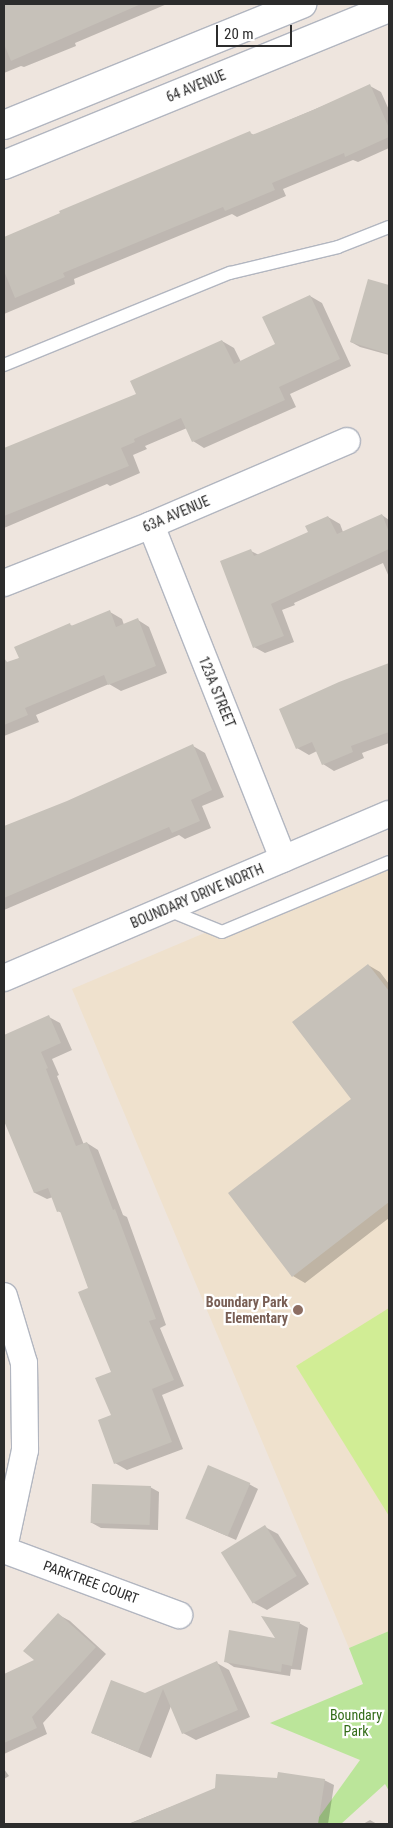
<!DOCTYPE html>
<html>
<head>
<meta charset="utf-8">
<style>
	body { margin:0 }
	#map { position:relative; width:393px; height:1828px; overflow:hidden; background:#eee5de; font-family:"Roboto Condensed",sans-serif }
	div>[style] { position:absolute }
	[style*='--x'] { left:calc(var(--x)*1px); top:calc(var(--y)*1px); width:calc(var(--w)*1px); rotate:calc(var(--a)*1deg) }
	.education>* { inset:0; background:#efe1cd }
	.green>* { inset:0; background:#bbe59a }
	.pitch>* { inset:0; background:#d1ed95 }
	.shadow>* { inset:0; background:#0003 }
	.building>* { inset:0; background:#c6c1b9; transform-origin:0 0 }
	.roads { filter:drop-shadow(1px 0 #b2b6c0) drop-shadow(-1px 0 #b2b6c0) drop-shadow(0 1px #b2b6c0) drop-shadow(0 -1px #b2b6c0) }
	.lane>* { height:12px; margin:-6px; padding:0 6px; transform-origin:6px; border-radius:6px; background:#fff }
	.street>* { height:26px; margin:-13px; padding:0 13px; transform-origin:13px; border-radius:13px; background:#fff }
	.secondary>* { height:28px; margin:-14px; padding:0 14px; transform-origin:14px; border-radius:14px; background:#fff }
	.dots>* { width:14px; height:14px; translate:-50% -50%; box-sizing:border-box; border:2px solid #fff; border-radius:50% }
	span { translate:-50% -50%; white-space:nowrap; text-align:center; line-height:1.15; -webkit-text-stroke:4.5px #fff; paint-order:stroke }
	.street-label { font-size:14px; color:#2c2c2c }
	.education-label { font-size:14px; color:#785e54; font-weight:700 }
	.right { translate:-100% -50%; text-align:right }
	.park-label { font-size:14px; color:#336c19 }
	.frame { position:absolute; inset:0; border:5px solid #2c2c2c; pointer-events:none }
	.scale { position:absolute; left:216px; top:25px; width:76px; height:22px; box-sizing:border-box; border:2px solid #2c2c2c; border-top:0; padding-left:6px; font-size:15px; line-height:18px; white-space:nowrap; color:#2c2c2c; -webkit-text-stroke:4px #fff; paint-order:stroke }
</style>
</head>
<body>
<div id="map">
	<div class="education">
		<div style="clip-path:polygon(389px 855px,389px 1631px,349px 1648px,72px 989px)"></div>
	</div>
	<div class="green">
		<div style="clip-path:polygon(389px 1631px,389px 1791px,385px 1784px,341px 1824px,314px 1824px,360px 1760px,270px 1723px,363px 1684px,349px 1648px)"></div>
	</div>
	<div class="pitch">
		<div style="clip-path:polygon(389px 1308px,389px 1516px,296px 1366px)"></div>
	</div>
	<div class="shadow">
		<div style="clip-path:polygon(4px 4px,167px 4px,75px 43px,76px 46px,24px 67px,21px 66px,4px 73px)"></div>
		<div style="clip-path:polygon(370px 86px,381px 92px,389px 110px,389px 148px,358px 162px,353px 160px,283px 189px,286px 196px,237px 217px,232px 214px,74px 279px,75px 284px,4px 314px,4px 238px,250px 133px,254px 135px)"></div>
		<div style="clip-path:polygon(369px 280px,389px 286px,389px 355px,360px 347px,351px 342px)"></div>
		<div style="clip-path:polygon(310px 296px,322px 303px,351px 366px,290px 394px,296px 407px,204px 448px,193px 441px,187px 428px,145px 446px,147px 449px,133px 455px,140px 473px,110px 486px,107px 484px,4px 528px,4px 450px,137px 395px,222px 341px,234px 348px,241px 362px,277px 345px)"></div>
		<div style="clip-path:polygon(382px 515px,389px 520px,389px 577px,383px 563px,294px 603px,295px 605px,282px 610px,294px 642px,265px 653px,254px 647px,251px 551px,259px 555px,310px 532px,328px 517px,340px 524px,343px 532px)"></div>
		<div style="clip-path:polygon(110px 612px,122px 619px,124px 625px,138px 620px,149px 627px,167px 673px,121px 691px,109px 684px,36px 715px,39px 722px,4px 736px,4px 665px,20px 658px,70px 625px,73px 626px)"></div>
		<div style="clip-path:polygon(389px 664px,389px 743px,362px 753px,364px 758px,334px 771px,323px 764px,317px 751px,309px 755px,297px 748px,339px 683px)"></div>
		<div style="clip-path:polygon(193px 746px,205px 753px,224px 797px,202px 806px,211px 828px,185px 839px,179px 835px,4px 910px,4px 827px,68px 802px)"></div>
		<div style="clip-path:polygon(368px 965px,380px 972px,389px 984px,389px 1218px,305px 1283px,293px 1276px,352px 1100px)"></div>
		<div style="clip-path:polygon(49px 1017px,60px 1023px,72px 1050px,52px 1059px,59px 1075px,57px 1076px,84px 1145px,87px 1143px,98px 1150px,123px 1215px,127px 1217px,166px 1325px,160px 1328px,184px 1386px,162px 1395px,183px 1449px,127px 1470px,115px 1463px,112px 1372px,89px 1289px,62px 1213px,58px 1211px,53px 1197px,47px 1199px,35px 1193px,4px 1116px,4px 1037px)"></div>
		<div style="clip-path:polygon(249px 1484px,258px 1489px,236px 1540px,195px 1522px)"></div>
		<div style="clip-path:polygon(150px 1487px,159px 1492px,158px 1530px,101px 1528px,92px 1523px)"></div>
		<div style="clip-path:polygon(265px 1527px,278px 1534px,309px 1584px,267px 1610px,254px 1603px)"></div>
		<div style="clip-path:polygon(59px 1615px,70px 1621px,106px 1654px,43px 1723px,47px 1734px,4px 1754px,4px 1675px,36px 1661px)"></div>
		<div style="clip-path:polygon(299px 1623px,308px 1628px,301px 1670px,291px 1669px,290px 1676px,234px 1667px,225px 1661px,277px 1640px)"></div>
		<div style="clip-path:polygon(217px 1663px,229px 1670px,250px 1717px,196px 1740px,183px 1733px,171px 1706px,151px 1758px,92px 1733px,145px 1694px)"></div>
		<div style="clip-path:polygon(4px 1769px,9px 1776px,4px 1779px)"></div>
		<div style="clip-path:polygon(278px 1779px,324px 1780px,334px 1785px,328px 1824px,128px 1824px,216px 1789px)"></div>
		<div style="clip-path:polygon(370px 1820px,377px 1824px,363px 1824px)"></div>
	</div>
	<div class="building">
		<div style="clip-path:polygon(4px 4px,141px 4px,11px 61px,4px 44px)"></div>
		<div style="clip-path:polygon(370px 84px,389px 128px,389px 137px,345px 157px,344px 153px,272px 183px,275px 190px,225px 211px,223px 207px,63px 273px,65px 277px,15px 298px,4px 271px,4px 237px,60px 213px,59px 211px,250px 131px,252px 135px,313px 110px)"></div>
		<div style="clip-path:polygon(368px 279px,389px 285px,389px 354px,350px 342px)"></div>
		<div style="clip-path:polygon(310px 295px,340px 359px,279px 387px,285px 400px,192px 442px,181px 418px,134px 439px,135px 442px,121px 448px,129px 466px,4px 516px,4px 448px,136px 394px,130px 381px,222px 340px,234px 364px,275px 344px,262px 317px)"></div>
		<div style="clip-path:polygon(382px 514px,389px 532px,389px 549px,271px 604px,284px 636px,253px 648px,220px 561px,251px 549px,254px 556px,308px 532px,305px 526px,328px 516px,337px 534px)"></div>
		<div style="clip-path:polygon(110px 610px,116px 627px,138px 618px,156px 666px,108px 685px,104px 675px,25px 708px,28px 715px,4px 725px,4px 658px,7px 662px,19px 658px,14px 647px,70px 623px,71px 626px)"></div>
		<div style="clip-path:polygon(389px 663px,389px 732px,351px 746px,353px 752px,322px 765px,312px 742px,296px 749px,279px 709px,339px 682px)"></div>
		<div style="clip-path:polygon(193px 744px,212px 790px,191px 800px,200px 821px,172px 833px,169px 827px,4px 898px,4px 826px,67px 801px)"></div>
		<div style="clip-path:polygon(368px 964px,389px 991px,389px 1202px,292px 1277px,228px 1193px,351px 1099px,292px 1022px)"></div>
		<div style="clip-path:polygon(49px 1015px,61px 1043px,41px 1052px,48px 1068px,46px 1069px,76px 1146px,87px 1142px,113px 1210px,115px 1209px,156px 1319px,149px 1321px,174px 1380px,152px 1389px,172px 1442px,114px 1464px,98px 1420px,111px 1415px,95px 1378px,111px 1372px,78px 1292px,88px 1288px,60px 1211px,57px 1212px,48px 1188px,34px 1193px,4px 1121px,4px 1035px)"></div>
		<div style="left:208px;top:1465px;width:46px;height:58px;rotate:23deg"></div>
		<div style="left:92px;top:1484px;width:59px;height:39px;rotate:2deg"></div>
		<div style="left:265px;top:1525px;width:60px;height:52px;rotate:58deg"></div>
		<div style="clip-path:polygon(58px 1613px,96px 1647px,32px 1717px,37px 1728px,4px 1743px,4px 1674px,34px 1660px,23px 1651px)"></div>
		<div style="clip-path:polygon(261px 1616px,300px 1622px,292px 1666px,282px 1664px,281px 1672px,224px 1662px,229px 1630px,275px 1638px)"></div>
		<div style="clip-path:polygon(217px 1661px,238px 1710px,182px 1734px,163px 1689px,138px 1752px,91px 1733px,111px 1680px,145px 1693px)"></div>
		<div style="clip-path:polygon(278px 1772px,325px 1779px,318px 1824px,129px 1824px,215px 1788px,216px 1774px,277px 1778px)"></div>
	</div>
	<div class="roads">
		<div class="lane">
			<div style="--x:4;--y:365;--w:244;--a:-22.2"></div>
			<div style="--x:230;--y:273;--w:111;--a:-13.5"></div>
			<div style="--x:338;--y:247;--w:55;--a:-21.4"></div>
			<div style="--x:168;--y:910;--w:58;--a:22.2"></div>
			<div style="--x:222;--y:932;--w:181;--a:-22.7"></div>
		</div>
		<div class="street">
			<div style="--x:151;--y:525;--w:359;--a:68.4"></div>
			<div style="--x:4;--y:583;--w:158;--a:-21.5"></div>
			<div style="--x:151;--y:525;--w:213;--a:-23.2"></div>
			<div style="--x:4;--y:978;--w:418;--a:-23.1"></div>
			<div style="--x:4;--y:1296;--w:70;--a:73.4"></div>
			<div style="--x:24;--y:1363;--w:87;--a:89.3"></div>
			<div style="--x:25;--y:1450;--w:100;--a:102.1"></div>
			<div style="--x:4;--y:1550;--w:187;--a:20.4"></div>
		</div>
		<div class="secondary">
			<div style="--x:4;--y:125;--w:322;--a:-22.1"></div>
			<div style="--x:4;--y:165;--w:416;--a:-22.2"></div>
		</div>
	</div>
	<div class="dots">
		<div style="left:298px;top:1310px;background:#8d6e63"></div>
	</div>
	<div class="street-label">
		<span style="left:196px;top:86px;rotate:-22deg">64 AVENUE</span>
		<span style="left:176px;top:514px;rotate:-23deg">63A AVENUE</span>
		<span style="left:217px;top:692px;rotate:68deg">123A STREET</span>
		<span style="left:197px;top:896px;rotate:-23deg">BOUNDARY DRIVE NORTH</span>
		<span style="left:91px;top:1582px;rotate:20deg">PARKTREE COURT</span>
	</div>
	<div class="education-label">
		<span class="right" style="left:288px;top:1310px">Boundary Park<br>Elementary</span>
	</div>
	<div class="park-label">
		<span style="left:356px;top:1723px">Boundary<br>Park</span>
	</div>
	<div class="frame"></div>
	<div class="scale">20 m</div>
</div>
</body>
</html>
